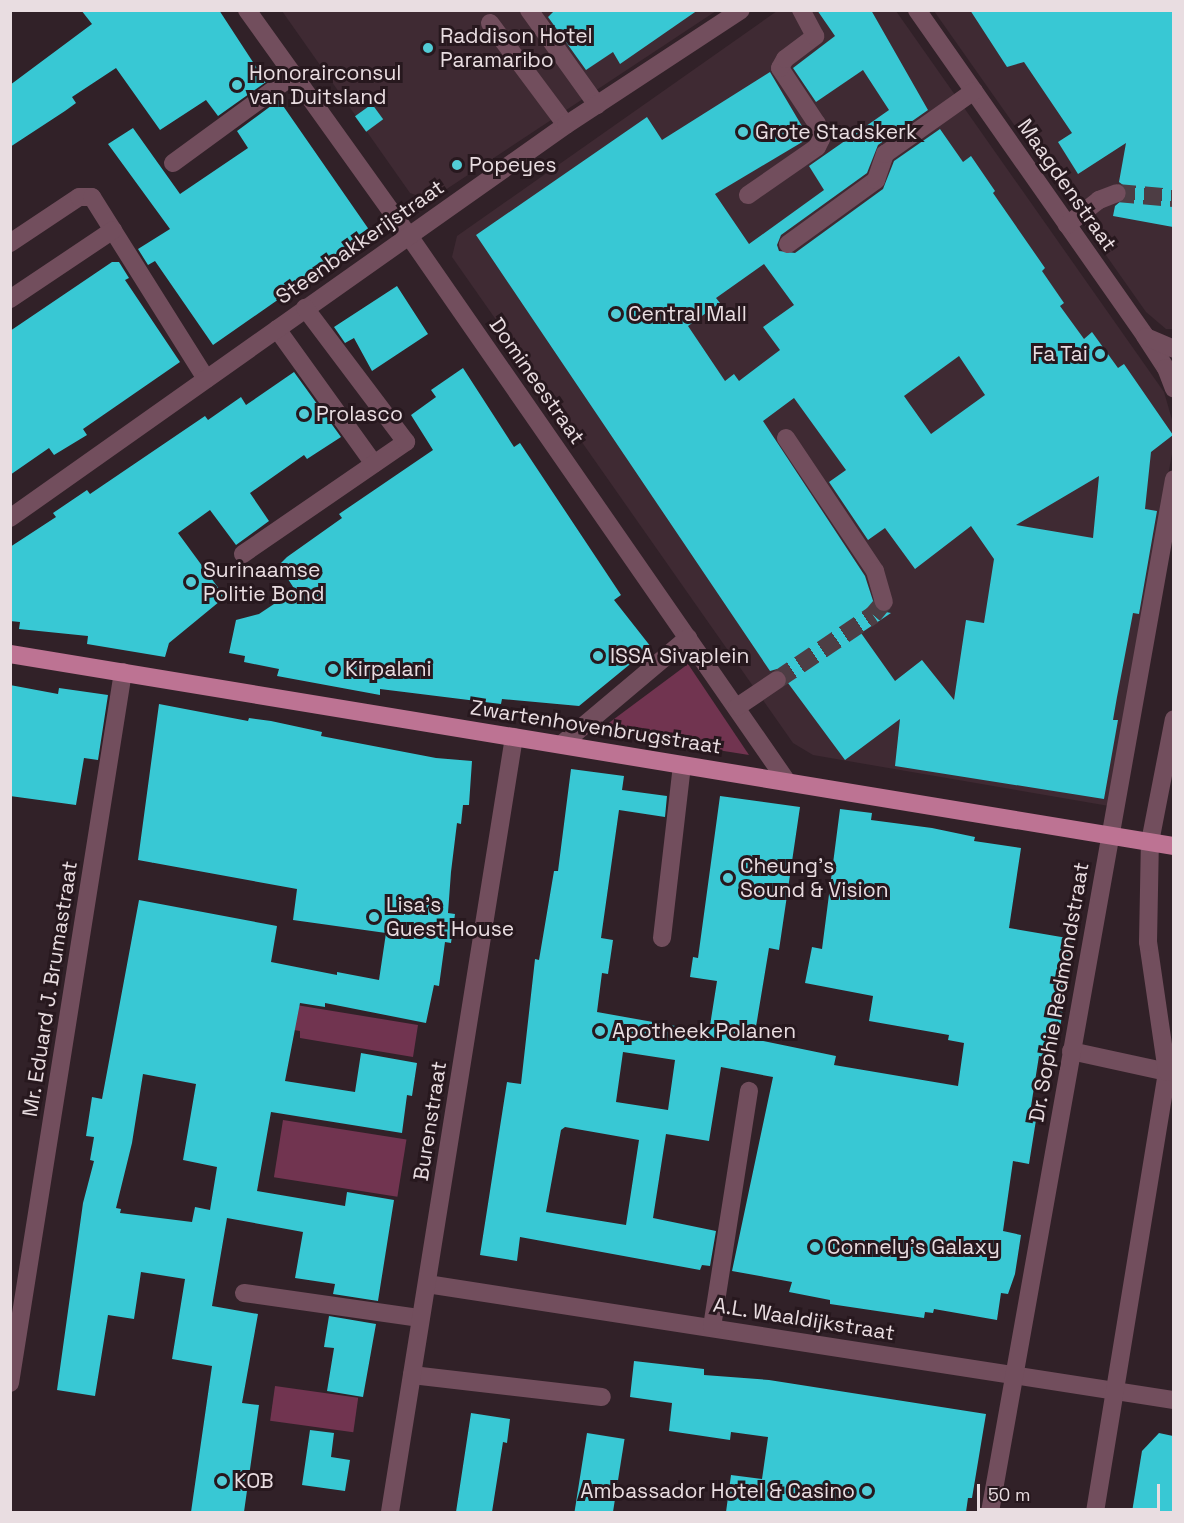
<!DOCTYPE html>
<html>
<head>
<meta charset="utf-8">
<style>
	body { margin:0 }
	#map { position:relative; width:1184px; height:1523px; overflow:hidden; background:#312128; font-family:"Space Grotesk",sans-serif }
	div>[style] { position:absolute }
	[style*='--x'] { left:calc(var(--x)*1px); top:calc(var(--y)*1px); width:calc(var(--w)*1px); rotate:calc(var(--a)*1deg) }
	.built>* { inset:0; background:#3f2a33 }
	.green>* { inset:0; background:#713450; transform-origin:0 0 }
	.building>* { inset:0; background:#38c8d4; transform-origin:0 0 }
	.minor-tunnel>* { height:18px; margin-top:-9px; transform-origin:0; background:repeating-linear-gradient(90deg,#4d3d44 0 18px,transparent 0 27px) }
	.minor>* { height:18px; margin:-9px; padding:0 9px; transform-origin:9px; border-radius:9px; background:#724e5d }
	.major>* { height:18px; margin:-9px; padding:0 9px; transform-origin:9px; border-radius:9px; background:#bd7393 }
	.dots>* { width:16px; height:16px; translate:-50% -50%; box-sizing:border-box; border:3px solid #27181e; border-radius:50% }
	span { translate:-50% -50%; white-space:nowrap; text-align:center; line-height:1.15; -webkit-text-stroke:6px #27181e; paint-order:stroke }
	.poi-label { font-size:21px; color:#e9dde1 }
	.left { translate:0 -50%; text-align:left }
	.right { translate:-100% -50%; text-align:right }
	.street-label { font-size:21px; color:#e9dde1 }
	.frame { position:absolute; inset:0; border:12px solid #e9dde1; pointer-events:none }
	.scale { position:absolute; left:977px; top:1484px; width:183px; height:27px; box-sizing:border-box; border:3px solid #e9dde1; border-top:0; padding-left:8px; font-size:18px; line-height:21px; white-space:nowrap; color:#e9dde1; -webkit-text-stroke:4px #27181e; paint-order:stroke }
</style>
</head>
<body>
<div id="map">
	<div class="built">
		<div style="clip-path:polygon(282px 11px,716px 11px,430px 200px,410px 193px)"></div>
		<div style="clip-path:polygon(777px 11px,896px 11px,1164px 392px,1173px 423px,1173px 448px,1109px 806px,813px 755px,793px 743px,452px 257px,457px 236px)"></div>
		<div style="clip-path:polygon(934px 11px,1173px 11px,1173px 329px,1166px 329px,1146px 312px)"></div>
	</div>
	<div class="green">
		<div style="clip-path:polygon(688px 664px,749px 755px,598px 731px)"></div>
		<div style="clip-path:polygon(278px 1002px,418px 1025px,413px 1057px,300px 1038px,300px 1031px,275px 1027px)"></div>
		<div style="left:283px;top:1120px;width:125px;height:58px;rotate:9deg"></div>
		<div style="left:275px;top:1386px;width:84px;height:35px;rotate:8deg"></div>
	</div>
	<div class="building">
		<div style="clip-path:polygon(81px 10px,219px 10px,266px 82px,218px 116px,206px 100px,160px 130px,116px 68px,72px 97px,76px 103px,65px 111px,10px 147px,10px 85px,92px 24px)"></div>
		<div style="clip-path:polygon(555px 10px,698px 10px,620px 64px,613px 52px,586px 70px,548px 17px)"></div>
		<div style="clip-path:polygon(evenodd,817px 10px,871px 10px,928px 110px,878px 145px,867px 173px,781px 235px,777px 245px,779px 251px,795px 253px,883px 189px,894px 161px,940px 129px,963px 162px,971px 156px,995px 191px,993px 193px,1045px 268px,1042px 271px,1064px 303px,1060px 306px,1084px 339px,1092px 332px,1118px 368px,1124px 364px,1173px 435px,1151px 452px,1145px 509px,1157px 511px,1139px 614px,1133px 613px,1117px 697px,1113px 720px,1118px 720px,1104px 799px,895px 766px,900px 719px,845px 760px,788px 683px,786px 673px,777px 669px,770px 671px,476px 235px,647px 117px,662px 140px,770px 72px,809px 138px,715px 194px,749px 244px,824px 190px,809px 166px,889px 110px,863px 70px,816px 102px,793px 68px,835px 36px,817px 10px,764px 264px,794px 305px,763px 327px,780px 350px,739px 381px,734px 374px,725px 381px,688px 326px,720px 303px,716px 298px,764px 264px,817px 10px,959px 356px,985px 395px,931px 434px,904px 396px,959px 356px,817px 10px,794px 398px,846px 470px,829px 482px,868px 540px,885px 528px,915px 569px,971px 526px,994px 559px,984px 623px,966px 620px,954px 700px,922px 660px,895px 681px,861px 633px,891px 613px,876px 610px,865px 576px,763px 421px,794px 398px,817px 10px,1099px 476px,1093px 538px,1016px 525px,1099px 476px)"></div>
		<div style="clip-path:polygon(970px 10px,1173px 10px,1173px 227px,1113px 216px,1115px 206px,1128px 195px,1127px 188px,1119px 182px,1126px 143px,1078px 174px,1058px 142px,1072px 133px,1024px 62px,1007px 67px)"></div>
		<div style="clip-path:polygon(279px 100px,372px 234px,213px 345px,155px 261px,148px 265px,138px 249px,170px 229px,108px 144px,133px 128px,180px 194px,248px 148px,237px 131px)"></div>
		<div style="left:372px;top:104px;width:19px;height:21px;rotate:54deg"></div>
		<div style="clip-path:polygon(112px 262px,119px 262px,129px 278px,125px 280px,180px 362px,83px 429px,87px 435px,54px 455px,49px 448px,10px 475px,10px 331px)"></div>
		<div style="clip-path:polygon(397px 286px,428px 334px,372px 371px,354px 338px,345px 343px,334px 327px)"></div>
		<div style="clip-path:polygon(463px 368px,514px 447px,520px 443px,621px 595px,614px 600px,651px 647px,579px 706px,502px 699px,501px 704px,380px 689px,380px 695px,277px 676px,279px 669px,244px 662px,245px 656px,229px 653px,236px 620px,259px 614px,295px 590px,279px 565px,287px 557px,342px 518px,339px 514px,433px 450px,411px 415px,436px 397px,431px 390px)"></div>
		<div style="clip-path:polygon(294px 372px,341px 437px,307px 459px,304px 455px,250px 493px,269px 521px,236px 545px,210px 510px,178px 533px,225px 597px,169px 643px,165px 657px,87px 644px,88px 636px,19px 629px,20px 622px,10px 621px,10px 547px,56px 517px,53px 513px,87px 490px,90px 494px,205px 416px,208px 420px,241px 397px,246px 405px)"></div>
		<div style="clip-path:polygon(10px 685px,58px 694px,59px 688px,108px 695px,98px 760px,84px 758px,76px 805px,10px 796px)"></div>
		<div style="clip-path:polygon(evenodd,159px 704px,248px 721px,249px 718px,271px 721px,322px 732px,321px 736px,436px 758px,472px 761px,469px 805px,463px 805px,461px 824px,457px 823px,451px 872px,448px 913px,455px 914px,451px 943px,445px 942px,439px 986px,434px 985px,426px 1023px,325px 1003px,325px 1007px,300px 1003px,285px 1081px,355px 1092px,361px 1053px,417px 1063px,412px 1096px,407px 1095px,402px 1133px,271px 1112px,257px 1191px,345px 1206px,347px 1192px,394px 1200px,378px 1301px,333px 1294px,335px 1284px,295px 1278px,303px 1232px,227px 1218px,212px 1306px,258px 1314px,242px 1403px,259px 1405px,244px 1512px,191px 1512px,212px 1366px,172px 1359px,185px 1279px,141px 1272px,134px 1319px,108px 1315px,95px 1396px,57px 1390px,83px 1203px,94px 1161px,90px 1160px,94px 1137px,86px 1136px,92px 1097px,102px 1099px,139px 900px,277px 926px,271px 962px,337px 975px,337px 972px,379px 980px,386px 933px,293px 920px,297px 889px,138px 860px,159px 704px,143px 1074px,196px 1084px,183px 1160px,217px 1167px,210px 1210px,195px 1207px,192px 1222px,120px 1213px,121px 1209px,116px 1208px,132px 1143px,143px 1074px)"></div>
		<div style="clip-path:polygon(evenodd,571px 769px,624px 776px,622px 790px,667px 796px,665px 817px,619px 810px,601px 938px,613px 940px,608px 974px,602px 973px,597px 1012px,709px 1032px,717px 981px,690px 977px,693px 957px,698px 958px,720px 796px,800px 807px,779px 950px,769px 948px,754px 1039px,836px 1056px,834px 1065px,958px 1086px,964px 1043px,948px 1040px,949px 1035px,869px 1021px,873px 996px,805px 983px,812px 947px,822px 949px,840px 809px,872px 813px,871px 820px,932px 828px,975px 837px,974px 841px,1021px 848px,1009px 928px,1073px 939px,1060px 1029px,1056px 1029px,1050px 1058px,1039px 1056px,1029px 1119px,1036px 1120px,1029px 1164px,1013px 1161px,1003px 1231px,1021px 1235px,1015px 1274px,1008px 1294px,1001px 1293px,997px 1320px,934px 1309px,933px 1313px,925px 1312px,924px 1318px,830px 1304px,830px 1300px,789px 1292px,792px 1282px,732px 1271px,773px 1077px,721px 1067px,709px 1141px,666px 1134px,653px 1218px,716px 1231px,710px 1266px,702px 1265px,700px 1270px,520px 1237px,517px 1261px,480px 1255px,507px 1082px,521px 1084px,535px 959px,539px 960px,554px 871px,558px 871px,571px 769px,623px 1052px,675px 1060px,668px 1110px,616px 1102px,623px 1052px,571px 769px,565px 1127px,639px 1140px,626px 1225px,546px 1212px,561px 1130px,565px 1127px)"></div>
		<div style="clip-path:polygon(329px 1316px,376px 1324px,363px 1397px,327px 1391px,334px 1348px,324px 1347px)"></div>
		<div style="clip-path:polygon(634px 1361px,704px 1369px,704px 1375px,769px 1380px,986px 1414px,972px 1498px,968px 1498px,966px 1512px,726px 1512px,731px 1475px,762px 1479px,768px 1437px,731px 1432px,730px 1440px,669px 1431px,672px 1403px,630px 1397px)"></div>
		<div style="clip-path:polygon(471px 1413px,510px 1419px,507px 1443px,503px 1442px,492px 1512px,456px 1512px)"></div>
		<div style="clip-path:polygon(310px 1430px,334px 1433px,331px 1457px,350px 1460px,345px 1491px,302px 1485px)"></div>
		<div style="left:587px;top:1433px;width:38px;height:80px;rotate:9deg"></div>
		<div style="clip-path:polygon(1159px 1433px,1173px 1436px,1173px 1512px,1132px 1512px,1142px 1451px)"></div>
	</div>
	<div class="minor-tunnel">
		<div style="--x:1117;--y:193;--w:57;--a:5"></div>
		<div style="--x:777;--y:680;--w:116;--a:-34.1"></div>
		<div style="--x:873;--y:615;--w:17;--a:-50"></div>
	</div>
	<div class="minor">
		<div style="--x:247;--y:10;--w:278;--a:54.4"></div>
		<div style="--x:409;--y:236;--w:662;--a:55.28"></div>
		<div style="--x:529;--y:10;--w:117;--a:54.4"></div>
		<div style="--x:917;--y:10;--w:398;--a:55"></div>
		<div style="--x:1145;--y:336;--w:38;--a:57"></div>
		<div style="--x:1166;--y:368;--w:22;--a:69"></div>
		<div style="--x:490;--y:23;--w:127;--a:53.3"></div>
		<div style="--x:173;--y:163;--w:146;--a:-36.1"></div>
		<div style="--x:748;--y:195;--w:84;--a:-34.8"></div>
		<div style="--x:817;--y:147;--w:9;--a:-63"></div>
		<div style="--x:821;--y:139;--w:16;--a:-105"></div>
		<div style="--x:817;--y:124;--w:67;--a:-123.5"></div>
		<div style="--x:780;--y:68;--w:10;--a:-61"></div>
		<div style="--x:785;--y:59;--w:38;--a:-37"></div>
		<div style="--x:815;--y:36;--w:30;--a:-118"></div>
		<div style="--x:1067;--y:225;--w:41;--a:-38"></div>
		<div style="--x:1099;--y:200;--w:19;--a:-21"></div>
		<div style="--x:10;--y:243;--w:83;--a:-33.7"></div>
		<div style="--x:79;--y:197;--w:13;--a:0"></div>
		<div style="--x:92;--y:197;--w:215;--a:57.9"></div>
		<div style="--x:788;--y:244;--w:109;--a:-36"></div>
		<div style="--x:876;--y:180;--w:28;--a:-71"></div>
		<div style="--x:885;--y:154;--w:109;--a:-35.3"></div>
		<div style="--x:10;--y:299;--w:124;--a:-33.8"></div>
		<div style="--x:277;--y:329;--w:166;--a:54.3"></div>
		<div style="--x:1146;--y:337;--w:30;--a:23"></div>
		<div style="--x:786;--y:438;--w:160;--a:56.2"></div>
		<div style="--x:875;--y:571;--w:32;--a:74"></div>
		<div style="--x:10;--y:518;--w:681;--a:-35.25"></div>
		<div style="--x:566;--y:125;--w:209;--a:-33.3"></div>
		<div style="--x:243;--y:554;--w:198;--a:-34.5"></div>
		<div style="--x:406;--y:442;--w:168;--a:-127"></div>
		<div style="--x:737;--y:707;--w:48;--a:-34"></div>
		<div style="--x:562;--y:744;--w:165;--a:-40.1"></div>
		<div style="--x:662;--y:938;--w:174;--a:-83.4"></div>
		<div style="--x:1071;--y:1051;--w:98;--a:12.3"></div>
		<div style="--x:427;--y:1284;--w:756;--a:8.83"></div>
		<div style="--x:244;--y:1293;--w:178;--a:8.1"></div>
		<div style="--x:712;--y:1327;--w:239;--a:-81.1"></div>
		<div style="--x:412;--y:1375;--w:191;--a:6.6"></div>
		<div style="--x:10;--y:1383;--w:720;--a:-80.97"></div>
		<div style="--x:390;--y:1512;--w:785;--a:-80.91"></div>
		<div style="--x:990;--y:1512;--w:1049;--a:-79.9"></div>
		<div style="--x:1095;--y:1512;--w:446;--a:-80.7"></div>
		<div style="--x:1167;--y:1072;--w:131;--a:-98.3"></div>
		<div style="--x:1148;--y:942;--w:100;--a:-88.9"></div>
		<div style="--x:1150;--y:842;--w:125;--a:-79"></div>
	</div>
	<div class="major">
		<div style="--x:10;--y:654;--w:1180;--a:9.37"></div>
	</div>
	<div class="dots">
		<div style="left:428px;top:48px;background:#52ccd6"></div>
		<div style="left:237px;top:85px;background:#52ccd6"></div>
		<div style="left:743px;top:132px;background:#52ccd6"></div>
		<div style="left:457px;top:165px;background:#52ccd6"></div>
		<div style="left:616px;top:314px;background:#52ccd6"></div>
		<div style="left:1100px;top:354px;background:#52ccd6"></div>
		<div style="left:304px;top:414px;background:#52ccd6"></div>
		<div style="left:191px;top:582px;background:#52ccd6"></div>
		<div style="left:598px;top:656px;background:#52ccd6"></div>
		<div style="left:333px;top:669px;background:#52ccd6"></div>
		<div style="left:728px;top:878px;background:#52ccd6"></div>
		<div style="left:374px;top:917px;background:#52ccd6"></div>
		<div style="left:600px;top:1031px;background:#52ccd6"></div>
		<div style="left:815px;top:1247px;background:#52ccd6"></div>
		<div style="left:222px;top:1481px;background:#52ccd6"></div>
		<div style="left:867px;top:1491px;background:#52ccd6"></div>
	</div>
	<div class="poi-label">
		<span class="left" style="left:440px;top:48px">Raddison Hotel<br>Paramaribo</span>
		<span class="left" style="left:249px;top:85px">Honorairconsul<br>van Duitsland</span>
		<span class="left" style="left:755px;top:132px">Grote Stadskerk</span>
		<span class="left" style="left:469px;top:165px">Popeyes</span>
		<span class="left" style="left:628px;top:314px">Central Mall</span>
		<span class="right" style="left:1088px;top:354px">Fa Tai</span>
		<span class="left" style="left:316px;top:414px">Prolasco</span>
		<span class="left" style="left:203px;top:582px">Surinaamse<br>Politie Bond</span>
		<span class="left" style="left:610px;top:656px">ISSA Sivaplein</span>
		<span class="left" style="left:345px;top:669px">Kirpalani</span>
		<span class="left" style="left:740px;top:878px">Cheung's<br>Sound &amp; Vision</span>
		<span class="left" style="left:386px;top:917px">Lisa's<br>Guest House</span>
		<span class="left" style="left:612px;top:1031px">Apotheek Polanen</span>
		<span class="left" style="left:827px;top:1247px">Connely's Galaxy</span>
		<span class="left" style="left:234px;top:1481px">KOB</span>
		<span class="right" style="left:855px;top:1491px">Ambassador Hotel &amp; Casino</span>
	</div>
	<div class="street-label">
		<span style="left:1067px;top:185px;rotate:55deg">Maagdenstraat</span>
		<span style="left:360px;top:242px;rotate:-35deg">Steenbakkerijstraat</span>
		<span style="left:537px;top:381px;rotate:55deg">Domineestraat</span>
		<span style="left:596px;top:727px;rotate:9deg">Zwartenhovenbrugstraat</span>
		<span style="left:50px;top:989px;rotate:-81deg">Mr. Eduard J. Brumastraat</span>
		<span style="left:1059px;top:992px;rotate:-80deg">Dr. Sophie Redmondstraat</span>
		<span style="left:430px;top:1121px;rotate:-81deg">Burenstraat</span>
		<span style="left:804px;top:1319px;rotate:9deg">A.L. Waaldijkstraat</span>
	</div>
	<div class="frame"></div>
	<div class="scale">50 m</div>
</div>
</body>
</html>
